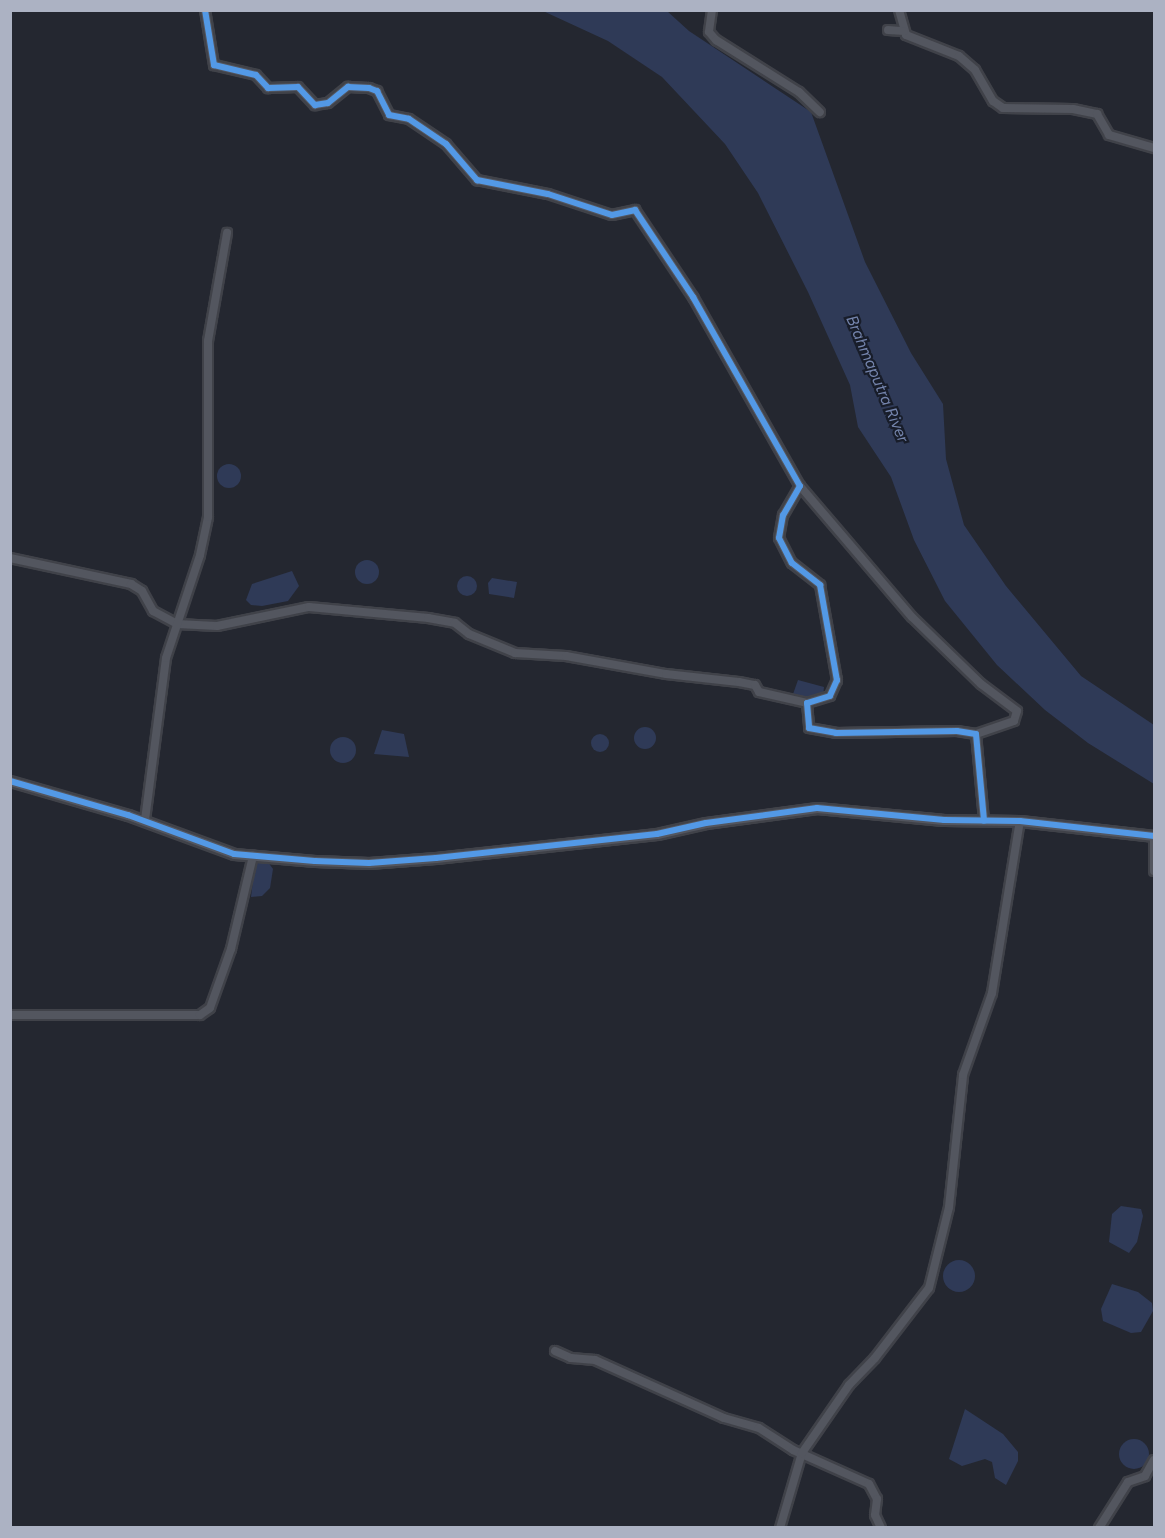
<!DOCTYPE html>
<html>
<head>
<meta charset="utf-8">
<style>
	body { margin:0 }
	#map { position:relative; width:1165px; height:1538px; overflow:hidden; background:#242730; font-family:Figtree,sans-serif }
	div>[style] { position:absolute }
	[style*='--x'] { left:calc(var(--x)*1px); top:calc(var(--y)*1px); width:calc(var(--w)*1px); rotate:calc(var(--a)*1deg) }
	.water>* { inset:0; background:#2f3a57 }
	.round { border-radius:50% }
	.roads { filter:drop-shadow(2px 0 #404249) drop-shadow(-2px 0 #404249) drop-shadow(0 2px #404249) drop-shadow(0 -2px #404249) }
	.minor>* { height:8px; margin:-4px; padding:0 4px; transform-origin:4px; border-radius:4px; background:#53565f }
	.tertiary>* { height:9px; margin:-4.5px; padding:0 4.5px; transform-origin:4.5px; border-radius:4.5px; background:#53565f }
	.cycleway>* { height:6px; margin:-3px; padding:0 3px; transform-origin:3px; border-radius:3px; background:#5399e6 }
	span { translate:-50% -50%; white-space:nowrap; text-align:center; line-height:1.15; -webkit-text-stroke:4.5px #181d2a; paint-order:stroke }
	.water-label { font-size:16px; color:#7484ac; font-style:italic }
	.frame { position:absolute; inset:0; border:12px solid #acb2c3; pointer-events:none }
</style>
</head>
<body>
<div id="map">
	<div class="water">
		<div style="clip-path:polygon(543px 11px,667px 11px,689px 31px,811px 112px,865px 262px,911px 353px,943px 404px,946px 459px,964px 525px,1006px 586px,1081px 676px,1154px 725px,1154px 784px,1088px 743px,1045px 710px,997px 665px,945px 601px,914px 540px,891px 477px,858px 427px,850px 385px,808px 292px,758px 193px,725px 144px,662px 77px,608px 41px)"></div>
		<div class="round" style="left:217px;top:464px;width:24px;height:24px"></div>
		<div class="round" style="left:355px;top:560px;width:24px;height:24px"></div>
		<div style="clip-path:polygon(292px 571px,299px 586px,288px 601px,262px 606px,251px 605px,246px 600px,252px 584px)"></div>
		<div class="round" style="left:457px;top:576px;width:20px;height:20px"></div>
		<div style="clip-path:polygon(492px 578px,517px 582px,514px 598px,489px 594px,488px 583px)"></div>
		<div style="clip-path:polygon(798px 680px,824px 687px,823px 696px,810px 699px,792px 697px)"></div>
		<div class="round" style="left:634px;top:727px;width:22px;height:22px"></div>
		<div style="clip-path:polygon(382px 730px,404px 734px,409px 757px,374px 754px)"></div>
		<div class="round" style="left:591px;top:734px;width:18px;height:18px"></div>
		<div class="round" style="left:330px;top:737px;width:26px;height:26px"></div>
		<div style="clip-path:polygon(268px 862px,273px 869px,270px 888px,262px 896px,251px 897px,255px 863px)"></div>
		<div style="clip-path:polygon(1121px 1206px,1141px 1209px,1143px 1216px,1137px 1242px,1129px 1253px,1109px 1242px,1112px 1214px)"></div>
		<div class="round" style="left:943px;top:1260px;width:32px;height:32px"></div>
		<div style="clip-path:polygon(1112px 1284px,1138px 1292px,1152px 1303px,1153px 1311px,1141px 1332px,1131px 1333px,1103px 1321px,1101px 1309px)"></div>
		<div style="clip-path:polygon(965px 1409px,1003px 1434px,1018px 1452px,1018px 1461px,1006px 1485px,995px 1478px,992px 1462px,985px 1459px,962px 1466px,949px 1459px)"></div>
		<div class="round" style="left:1119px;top:1439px;width:30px;height:30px"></div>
	</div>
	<div class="roads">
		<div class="minor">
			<div style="--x:205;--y:10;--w:56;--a:80.7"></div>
			<div style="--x:214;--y:65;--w:43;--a:13.4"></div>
			<div style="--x:256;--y:75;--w:18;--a:47"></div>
			<div style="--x:268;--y:88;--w:30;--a:-2"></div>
			<div style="--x:298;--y:87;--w:25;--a:47"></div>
			<div style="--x:315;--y:105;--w:13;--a:-9"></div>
			<div style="--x:328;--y:103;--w:26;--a:-39"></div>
			<div style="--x:348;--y:87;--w:21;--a:3"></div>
			<div style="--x:369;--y:88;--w:9;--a:21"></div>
			<div style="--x:377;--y:91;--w:27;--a:63"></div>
			<div style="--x:389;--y:115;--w:20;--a:11"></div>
			<div style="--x:409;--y:119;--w:45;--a:34"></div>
			<div style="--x:446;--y:144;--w:48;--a:49.3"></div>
			<div style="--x:477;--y:180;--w:72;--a:11.2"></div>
			<div style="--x:548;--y:194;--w:67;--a:18.2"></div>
			<div style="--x:612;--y:215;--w:24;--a:-12"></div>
			<div style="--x:635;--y:210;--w:105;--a:56.3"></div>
			<div style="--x:693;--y:297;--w:217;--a:60.5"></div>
			<div style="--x:800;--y:486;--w:34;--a:120"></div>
			<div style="--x:783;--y:515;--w:23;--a:100"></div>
			<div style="--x:779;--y:538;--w:28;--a:63"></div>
			<div style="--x:792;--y:563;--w:36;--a:38"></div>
			<div style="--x:820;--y:585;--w:97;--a:79.9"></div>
			<div style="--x:837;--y:680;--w:17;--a:114"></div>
			<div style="--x:830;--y:696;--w:24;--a:163"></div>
			<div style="--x:807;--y:703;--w:25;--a:85"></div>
			<div style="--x:809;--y:728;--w:27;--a:10"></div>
			<div style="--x:836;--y:733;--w:121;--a:-0.9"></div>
			<div style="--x:957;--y:731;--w:19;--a:9"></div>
			<div style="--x:976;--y:734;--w:87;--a:84.7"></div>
			<div style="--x:712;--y:10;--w:22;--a:98"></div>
			<div style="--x:709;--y:32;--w:11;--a:49"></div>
			<div style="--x:716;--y:40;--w:98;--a:32.1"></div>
			<div style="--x:799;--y:92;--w:29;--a:44"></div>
			<div style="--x:899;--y:10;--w:26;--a:74"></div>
			<div style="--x:906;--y:35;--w:57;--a:21.6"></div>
			<div style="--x:959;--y:56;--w:21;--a:41"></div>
			<div style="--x:975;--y:70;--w:36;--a:60"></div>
			<div style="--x:993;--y:101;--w:12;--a:35"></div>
			<div style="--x:1003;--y:108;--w:70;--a:0.8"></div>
			<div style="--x:1073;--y:109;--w:25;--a:12"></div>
			<div style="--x:1097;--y:114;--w:24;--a:60"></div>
			<div style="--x:1109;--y:135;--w:47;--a:16.1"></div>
			<div style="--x:888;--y:30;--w:16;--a:4"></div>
			<div style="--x:800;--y:486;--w:172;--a:49.5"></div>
			<div style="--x:912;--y:617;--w:96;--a:44.2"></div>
			<div style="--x:981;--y:684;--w:45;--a:36.9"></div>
			<div style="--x:1017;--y:711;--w:10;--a:107"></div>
			<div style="--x:1014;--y:721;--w:40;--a:161.1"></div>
			<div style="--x:10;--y:558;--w:124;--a:12.1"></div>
			<div style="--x:131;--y:584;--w:13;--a:32"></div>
			<div style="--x:142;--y:591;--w:23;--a:61"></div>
			<div style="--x:153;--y:611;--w:27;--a:28"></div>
			<div style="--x:177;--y:624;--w:40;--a:2.9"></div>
			<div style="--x:217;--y:626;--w:94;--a:-11.7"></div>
			<div style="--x:309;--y:607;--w:120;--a:5.3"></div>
			<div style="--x:428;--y:618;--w:27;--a:10"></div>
			<div style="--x:455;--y:623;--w:18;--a:38"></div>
			<div style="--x:469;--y:634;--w:50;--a:22.4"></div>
			<div style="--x:515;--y:653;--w:51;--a:3.4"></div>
			<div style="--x:566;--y:656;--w:102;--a:10.2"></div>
			<div style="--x:666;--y:674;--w:73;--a:6.3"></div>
			<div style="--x:739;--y:682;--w:16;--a:11"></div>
			<div style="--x:755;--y:685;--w:8;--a:60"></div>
			<div style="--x:759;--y:692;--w:49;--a:12.9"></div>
			<div style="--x:145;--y:820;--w:163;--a:-82.6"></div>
			<div style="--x:166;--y:658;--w:108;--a:-71.7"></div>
			<div style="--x:200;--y:555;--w:39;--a:-78"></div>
			<div style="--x:208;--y:517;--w:176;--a:-90"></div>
			<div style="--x:208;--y:341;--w:110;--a:-80"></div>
			<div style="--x:1154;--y:837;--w:34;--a:90"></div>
			<div style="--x:10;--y:1015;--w:190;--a:0"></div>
			<div style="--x:200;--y:1015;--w:12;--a:-35"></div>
			<div style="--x:210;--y:1008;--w:63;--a:-70.4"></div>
			<div style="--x:231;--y:949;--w:96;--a:-76.7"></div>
			<div style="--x:555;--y:1351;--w:17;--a:24"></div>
			<div style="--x:571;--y:1358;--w:24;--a:5"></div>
			<div style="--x:595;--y:1360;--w:141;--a:24.2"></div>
			<div style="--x:724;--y:1418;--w:36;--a:16"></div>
			<div style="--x:759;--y:1428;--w:40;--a:32.9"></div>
			<div style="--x:793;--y:1450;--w:83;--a:24.1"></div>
			<div style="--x:869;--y:1484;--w:17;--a:62"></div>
			<div style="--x:877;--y:1499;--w:16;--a:97"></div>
			<div style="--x:875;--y:1515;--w:14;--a:65"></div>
			<div style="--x:780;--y:1528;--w:78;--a:-73.7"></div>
			<div style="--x:802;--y:1453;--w:83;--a:-55.3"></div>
			<div style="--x:849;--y:1385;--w:37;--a:-46"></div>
			<div style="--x:875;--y:1358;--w:88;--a:-52.4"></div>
			<div style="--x:929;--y:1288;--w:83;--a:-76.1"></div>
			<div style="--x:949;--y:1207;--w:133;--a:-83.9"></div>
			<div style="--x:963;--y:1075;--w:87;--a:-70.5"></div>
			<div style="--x:992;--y:993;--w:174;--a:-80.8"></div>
			<div style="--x:1099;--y:1528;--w:54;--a:-57.8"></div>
			<div style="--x:1128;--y:1482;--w:18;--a:-19"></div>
			<div style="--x:1145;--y:1476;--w:18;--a:-61"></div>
		</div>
		<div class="tertiary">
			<div style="--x:10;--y:781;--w:123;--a:16.1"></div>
			<div style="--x:128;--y:815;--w:113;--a:20.2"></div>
			<div style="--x:234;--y:854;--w:81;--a:4.9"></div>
			<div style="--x:315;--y:861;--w:54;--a:2.1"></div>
			<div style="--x:369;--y:863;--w:67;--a:-4.3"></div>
			<div style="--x:436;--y:858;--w:222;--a:-6.2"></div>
			<div style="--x:657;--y:834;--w:50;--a:-12.7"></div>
			<div style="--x:706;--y:823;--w:112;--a:-7.7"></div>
			<div style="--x:817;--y:808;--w:128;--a:5.4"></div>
			<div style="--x:944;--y:820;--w:76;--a:0.8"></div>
			<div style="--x:1020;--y:821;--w:135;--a:6.4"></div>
		</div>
	</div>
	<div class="cycleway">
		<div style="--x:205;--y:10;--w:56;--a:80.7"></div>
		<div style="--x:214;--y:65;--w:43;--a:13.4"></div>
		<div style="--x:256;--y:75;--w:18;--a:47"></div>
		<div style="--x:268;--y:88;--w:30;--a:-2"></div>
		<div style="--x:298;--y:87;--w:25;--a:47"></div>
		<div style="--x:315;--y:105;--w:13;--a:-9"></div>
		<div style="--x:328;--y:103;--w:26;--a:-39"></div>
		<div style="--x:348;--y:87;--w:21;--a:3"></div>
		<div style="--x:369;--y:88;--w:9;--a:21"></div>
		<div style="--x:377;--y:91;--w:27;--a:63"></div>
		<div style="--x:389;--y:115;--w:20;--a:11"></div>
		<div style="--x:409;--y:119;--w:45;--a:34"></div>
		<div style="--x:446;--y:144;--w:48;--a:49.3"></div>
		<div style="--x:477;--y:180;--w:72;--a:11.2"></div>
		<div style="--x:548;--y:194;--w:67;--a:18.2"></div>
		<div style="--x:612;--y:215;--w:24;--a:-12"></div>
		<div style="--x:635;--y:210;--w:105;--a:56.3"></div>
		<div style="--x:693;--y:297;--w:217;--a:60.5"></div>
		<div style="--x:800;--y:486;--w:34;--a:120"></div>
		<div style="--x:783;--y:515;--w:23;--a:100"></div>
		<div style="--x:779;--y:538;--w:28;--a:63"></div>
		<div style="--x:792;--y:563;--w:36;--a:38"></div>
		<div style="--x:820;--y:585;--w:97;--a:79.9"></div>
		<div style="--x:837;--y:680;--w:17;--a:114"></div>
		<div style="--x:830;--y:696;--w:24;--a:163"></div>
		<div style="--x:807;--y:703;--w:25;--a:85"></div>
		<div style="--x:809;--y:728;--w:27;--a:10"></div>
		<div style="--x:836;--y:733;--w:121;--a:-0.9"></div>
		<div style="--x:957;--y:731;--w:19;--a:9"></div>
		<div style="--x:976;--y:734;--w:87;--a:84.7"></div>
		<div style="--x:10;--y:781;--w:123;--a:16.1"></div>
		<div style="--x:128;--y:815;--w:113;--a:20.2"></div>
		<div style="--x:234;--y:854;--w:81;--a:4.9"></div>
		<div style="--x:315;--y:861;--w:54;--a:2.1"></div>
		<div style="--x:369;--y:863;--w:67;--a:-4.3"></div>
		<div style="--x:436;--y:858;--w:222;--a:-6.2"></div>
		<div style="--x:657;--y:834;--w:50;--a:-12.7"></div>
		<div style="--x:706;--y:823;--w:112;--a:-7.7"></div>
		<div style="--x:817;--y:808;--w:128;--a:5.4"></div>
		<div style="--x:944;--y:820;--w:76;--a:0.8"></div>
		<div style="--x:1020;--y:821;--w:135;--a:6.4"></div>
	</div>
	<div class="water-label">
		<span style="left:877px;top:379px;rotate:67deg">Brahmaputra River</span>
	</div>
	<div class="frame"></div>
</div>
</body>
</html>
